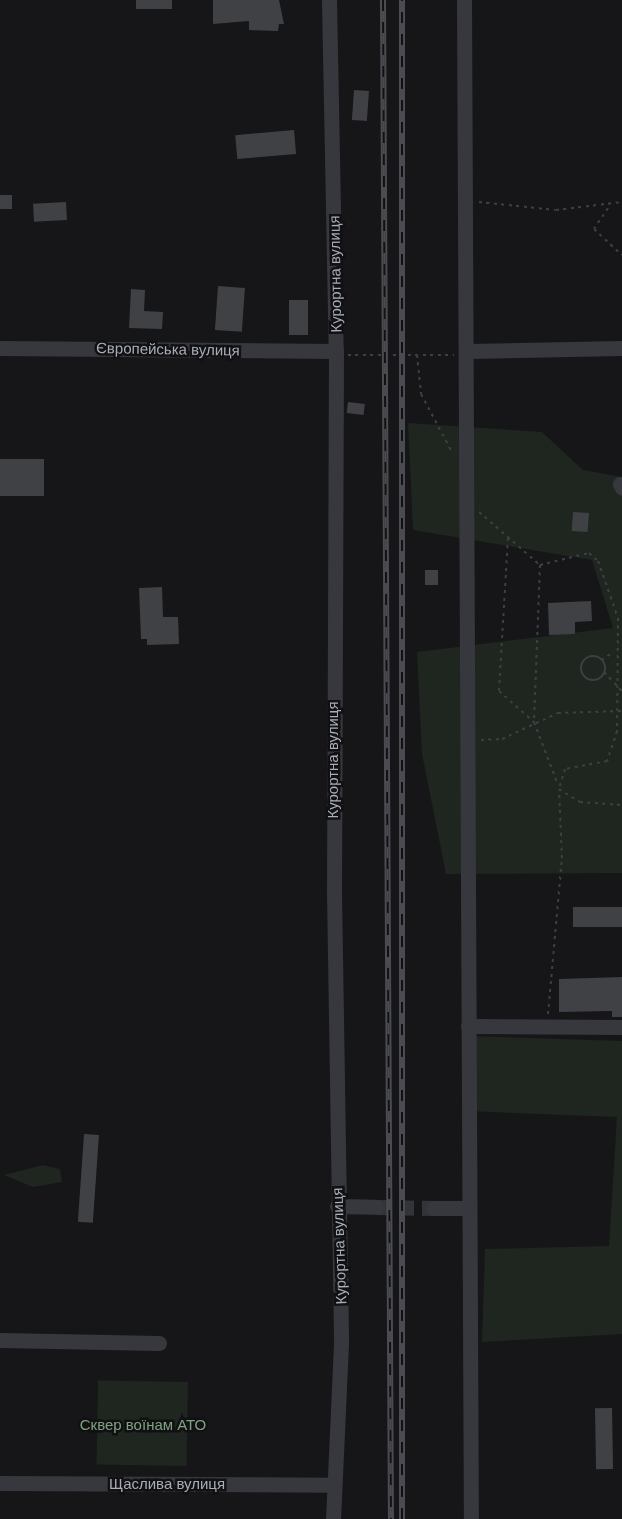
<!DOCTYPE html>
<html>
<head>
<meta charset="utf-8">
<style>
	body { margin:0 }
	#map { position:relative; width:622px; height:1519px; overflow:hidden; background:#161618; font-family:Arial,sans-serif }
	div>[style] { position:absolute }
	[style*='--x'] { left:calc(var(--x)*1px); top:calc(var(--y)*1px); width:calc(var(--w)*1px); rotate:calc(var(--a)*1deg) }
	.green>* { inset:0; background:#1e261f; transform-origin:0 0 }
	.building>* { inset:0; background:#404145; transform-origin:0 0 }
	.minor-tunnel>* { height:15px; margin-top:-7.5px; transform-origin:0; background:repeating-linear-gradient(90deg,#333438 0 15px,transparent 0 23px) }
	.path>* { height:2px; margin-top:-1px; transform-origin:0; background:repeating-linear-gradient(90deg,#3d3f44 0 3px,transparent 0 7.5px) }
	.path>.ring { margin:-1px; padding:0; box-sizing:content-box; background:none; border:2px solid #3d3f44; border-radius:50% }
	.minor>* { height:15px; margin:-7.5px; padding:0 7.5px; transform-origin:7.5px; border-radius:7.5px; background:#37383d }
	.rail>* { height:6px; margin-top:-3px; transform-origin:0; background:repeating-linear-gradient(90deg,#111113 0 11px,#4a4c52 0 22px); box-sizing:border-box; border-block:2px solid #4a4c52 }
	span { translate:-50% -50%; white-space:nowrap; text-align:center; line-height:1.15; -webkit-text-stroke:5px #111113; paint-order:stroke }
	.street-label { font-size:15px; color:#a8adb8 }
	.park-label { font-size:15px; color:#7fa381 }
</style>
</head>
<body>
<div id="map">
	<div class="green">
		<div style="clip-path:polygon(408px 423px,542px 432px,583px 470px,622px 477px,622px 873px,446px 874px,422px 754px,417px 652px,613px 628px,592px 560px,413px 530px)"></div>
		<div style="clip-path:polygon(471px 1036px,622px 1041px,622px 1334px,482px 1342px,485px 1249px,609px 1246px,617px 1117px,467px 1111px)"></div>
		<div style="clip-path:polygon(43px 1165px,60px 1169px,62px 1182px,33px 1187px,4px 1175px)"></div>
		<div style="left:188px;top:1382px;width:84px;height:90px;rotate:91deg"></div>
	</div>
	<div class="building">
		<div style="left:136px;top:0;width:36px;height:9px"></div>
		<div style="clip-path:polygon(213px 0,279px 0,284px 24px,279px 24px,278px 31px,249px 30px,249px 21px,213px 24px)"></div>
		<div style="left:354px;top:90px;width:15px;height:30px;rotate:4deg"></div>
		<div style="left:294px;top:130px;width:24px;height:59px;rotate:85deg"></div>
		<div style="left:0;top:195px;width:12px;height:14px"></div>
		<div style="left:66px;top:202px;width:18px;height:33px;rotate:87deg"></div>
		<div style="left:218px;top:286px;width:27px;height:44px;rotate:4deg"></div>
		<div style="clip-path:polygon(131px 289px,145px 290px,144px 311px,163px 312px,162px 329px,129px 328px)"></div>
		<div style="left:289px;top:300px;width:19px;height:35px"></div>
		<div style="left:348px;top:402px;width:17px;height:11px;rotate:7deg"></div>
		<div style="left:44px;top:459px;width:37px;height:44px;rotate:90deg"></div>
		<div style="left:573px;top:512px;width:16px;height:19px;rotate:4deg"></div>
		<div style="left:425px;top:570px;width:13px;height:15px"></div>
		<div style="clip-path:polygon(162px 587px,163px 617px,178px 617px,179px 644px,147px 645px,147px 639px,141px 639px,139px 588px)"></div>
		<div style="clip-path:polygon(591px 601px,592px 621px,575px 622px,575px 634px,549px 635px,548px 603px)"></div>
		<div style="left:622px;top:907px;width:20px;height:49px;rotate:90deg"></div>
		<div style="clip-path:polygon(622px 977px,622px 1017px,612px 1017px,612px 1011px,559px 1012px,559px 979px)"></div>
		<div style="left:84px;top:1134px;width:15px;height:88px;rotate:4deg"></div>
		<div style="left:612px;top:1408px;width:61px;height:17px;rotate:89deg"></div>
	</div>
	<div class="minor-tunnel">
		<div style="--x:376;--y:1207;--w:58;--a:1"></div>
	</div>
	<div class="path">
		<div style="--x:479;--y:202;--w:77;--a:5.9"></div>
		<div style="--x:556;--y:210;--w:66;--a:-6.9"></div>
		<div style="--x:608;--y:208;--w:25;--a:124"></div>
		<div style="--x:594;--y:229;--w:38;--a:43"></div>
		<div style="--x:348;--y:355;--w:106;--a:0"></div>
		<div style="--x:417;--y:355;--w:39;--a:84"></div>
		<div style="--x:421;--y:394;--w:66;--a:61.9"></div>
		<div style="--x:479;--y:512;--w:81;--a:41"></div>
		<div style="--x:540;--y:565;--w:50;--a:-13.8"></div>
		<div style="--x:589;--y:553;--w:12;--a:42"></div>
		<div style="--x:598;--y:561;--w:60;--a:70.7"></div>
		<div style="--x:618;--y:618;--w:113;--a:90.5"></div>
		<div style="--x:617;--y:731;--w:32;--a:108"></div>
		<div style="--x:607;--y:761;--w:43;--a:169.2"></div>
		<div style="--x:565;--y:769;--w:21;--a:107"></div>
		<div style="--x:559;--y:789;--w:25;--a:32"></div>
		<div style="--x:580;--y:802;--w:42;--a:4.1"></div>
		<div style="--x:508;--y:538;--w:153;--a:93.4"></div>
		<div style="--x:499;--y:691;--w:47;--a:41.5"></div>
		<div style="--x:540;--y:565;--w:157;--a:92.2"></div>
		<div style="--x:534;--y:722;--w:67;--a:69.1"></div>
		<div class="ring" style="left:581px;top:656px;width:22px;height:22px"></div>
		<div style="--x:601;--y:660;--w:15;--a:-32"></div>
		<div style="--x:604;--y:672;--w:26;--a:47"></div>
		<div style="--x:481;--y:740;--w:21;--a:-3"></div>
		<div style="--x:502;--y:739;--w:62;--a:-24.9"></div>
		<div style="--x:558;--y:713;--w:64;--a:-1.8"></div>
		<div style="--x:548;--y:1014;--w:157;--a:-84.9"></div>
		<div style="--x:562;--y:858;--w:68;--a:-92.5"></div>
	</div>
	<div class="minor">
		<div style="--x:329;--y:0;--w:355;--a:88.9"></div>
		<div style="--x:336;--y:355;--w:536;--a:90.21"></div>
		<div style="--x:334;--y:891;--w:453;--a:89.1"></div>
		<div style="--x:341;--y:1344;--w:175;--a:92.6"></div>
		<div style="--x:464;--y:0;--w:1519;--a:89.74"></div>
		<div style="--x:0;--y:348;--w:336;--a:0.5"></div>
		<div style="--x:469;--y:351;--w:153;--a:-1.1"></div>
		<div style="--x:620;--y:484;--w:4;--a:63"></div>
		<div style="--x:468;--y:1026;--w:154;--a:0.4"></div>
		<div style="--x:337;--y:1206;--w:39;--a:1"></div>
		<div style="--x:434;--y:1208;--w:33;--a:0"></div>
		<div style="--x:0;--y:1340;--w:159;--a:1.1"></div>
		<div style="--x:0;--y:1483;--w:333;--a:0.3"></div>
	</div>
	<div class="rail">
		<div style="--x:383;--y:0;--w:1519;--a:89.7"></div>
		<div style="--x:402;--y:1519;--w:1519;--a:-90"></div>
	</div>
	<div class="street-label">
		<span style="left:335px;top:274px;rotate:-91deg">Курортна вулиця</span>
		<span style="left:168px;top:349px;rotate:1deg">Європейська вулиця</span>
		<span style="left:333px;top:760px;rotate:-90deg">Курортна вулиця</span>
		<span style="left:339px;top:1246px;rotate:-92deg">Курортна вулиця</span>
		<span style="left:167px;top:1484px">Щаслива вулиця</span>
	</div>
	<div class="park-label">
		<span style="left:143px;top:1425px">Сквер воїнам АТО</span>
	</div>
</div>
</body>
</html>
